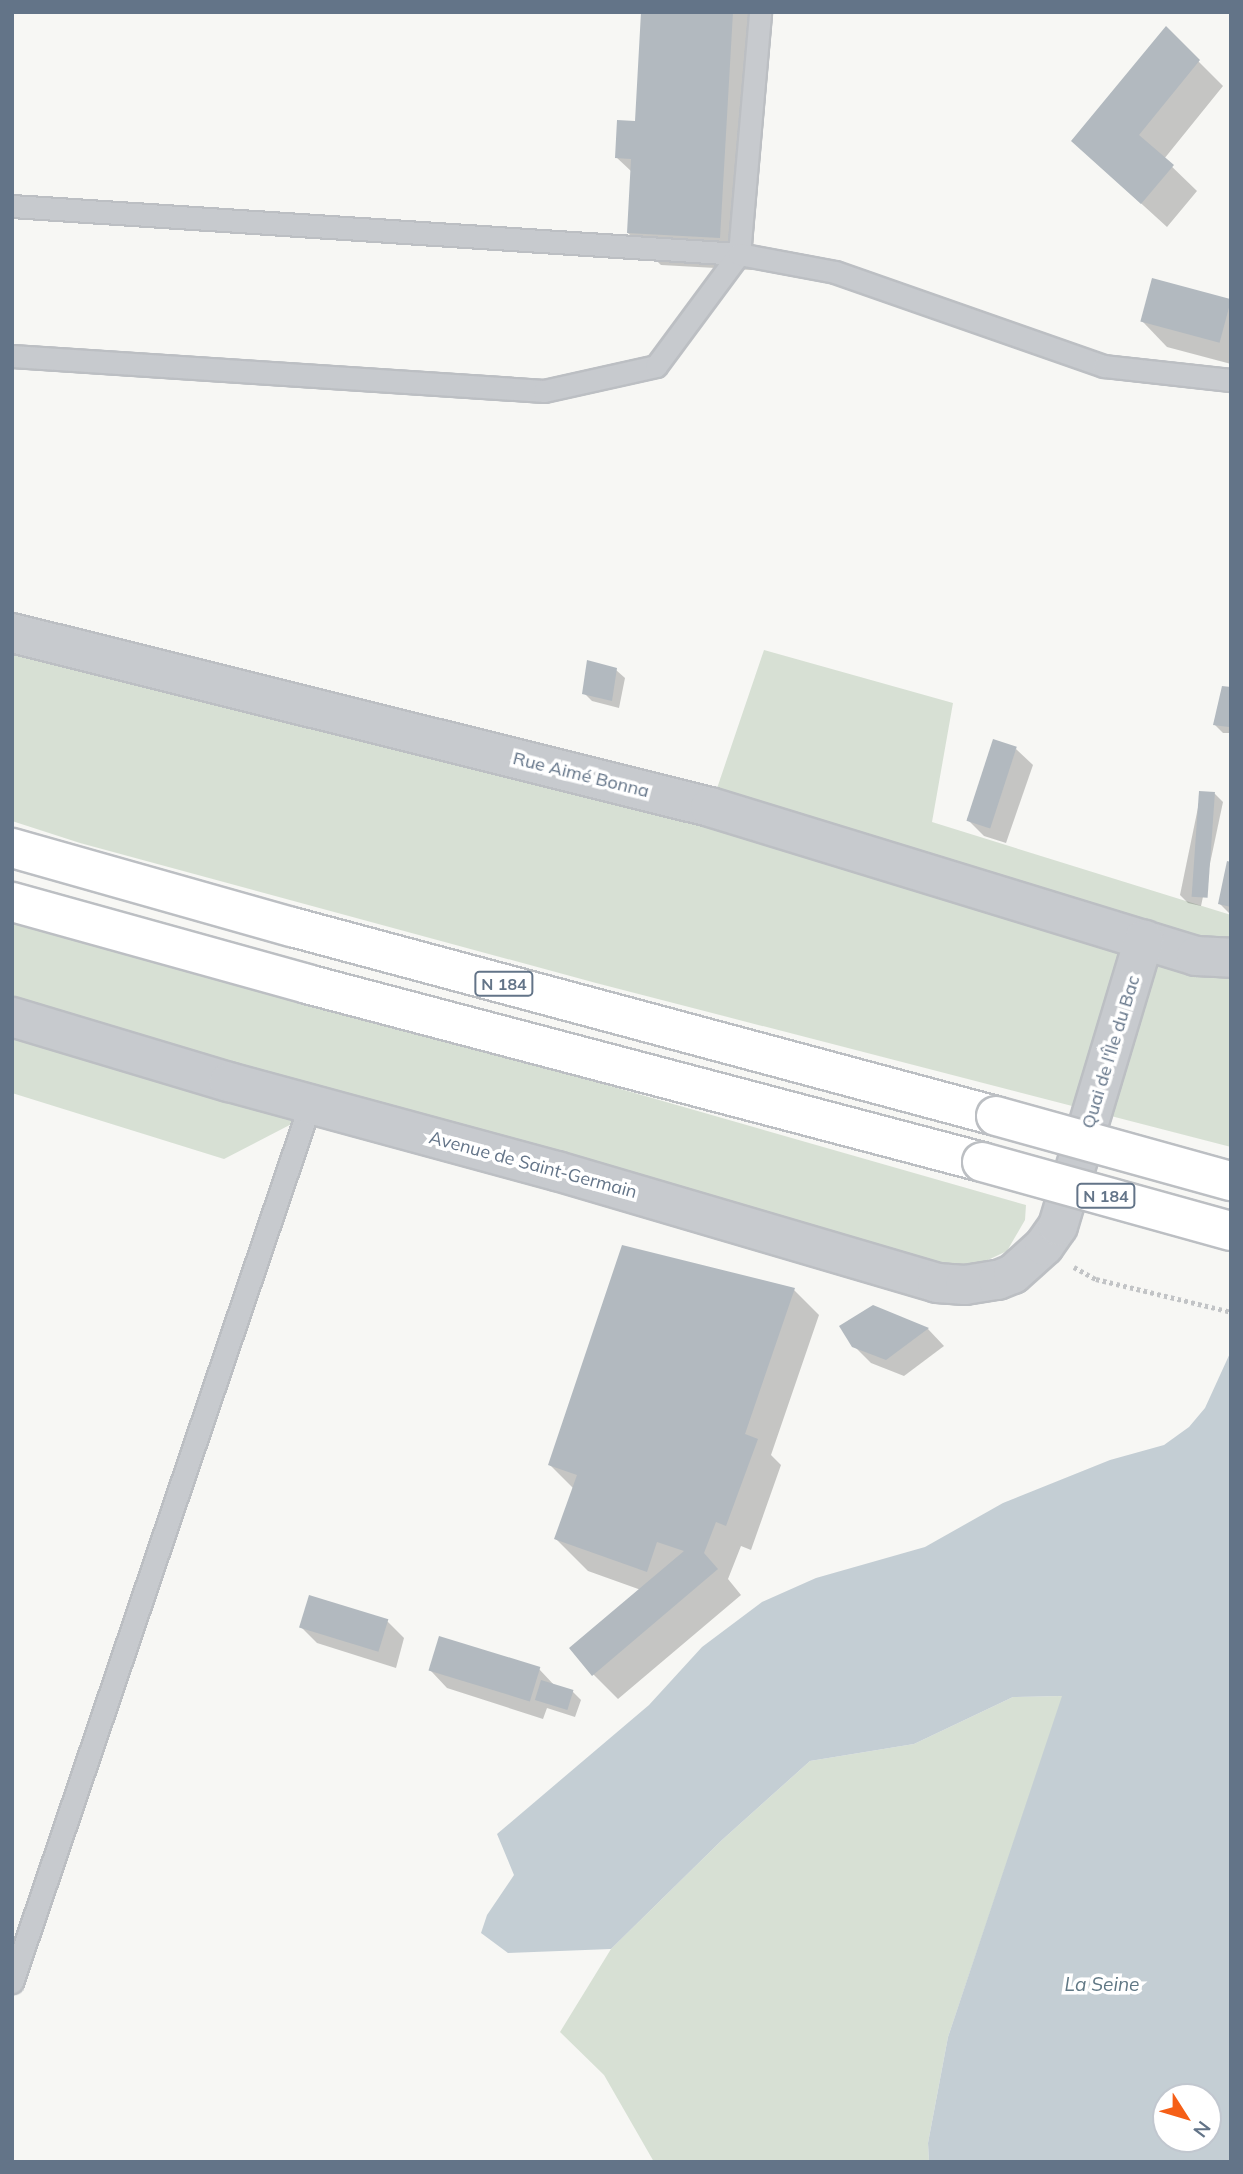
<!DOCTYPE html>
<html>
<head>
<meta charset="utf-8">
<style>
	body { margin:0 }
	#map { position:relative; width:1243px; height:2174px; overflow:hidden; background:#f7f7f4; font-family:Mulish,sans-serif }
	div>[style] { position:absolute }
	[style*='--x'] { left:calc(var(--x)*1px); top:calc(var(--y)*1px); width:calc(var(--w)*1px); rotate:calc(var(--a)*1deg) }
	.green>* { inset:0; background:#d7e0d4 }
	.water>* { inset:0; background:#c4ced4 }
	.shadow>* { inset:0; background:#0003 }
	.building>* { inset:0; background:#b2b9bf; transform-origin:0 0 }
	.path>* { height:4.5px; margin-top:-2.25px; transform-origin:0; background:repeating-linear-gradient(90deg,#c2c4c6 0 3.5px,transparent 0 7px) }
	.roads { filter:drop-shadow(2px 0 #bcbfc3) drop-shadow(-2px 0 #bcbfc3) drop-shadow(0 2px #bcbfc3) drop-shadow(0 -2px #bcbfc3) }
	.lane>* { height:21px; margin:-10.5px; padding:0 10.5px; transform-origin:10.5px; border-radius:10.5px; background:#c7cace }
	.street>* { height:38px; margin:-19px; padding:0 19px; transform-origin:19px; border-radius:19px; background:#c7cace }
	.primary>* { height:38px; margin:-19px; padding:0 19px; transform-origin:19px; border-radius:19px; background:#fff }
	.bridges { filter:drop-shadow(2px 0 #bcbfc3) drop-shadow(-2px 0 #bcbfc3) drop-shadow(0 2px #bcbfc3) drop-shadow(0 -2px #bcbfc3) }
	.primary-bridge>* { height:38px; margin:-19px; padding:0 19px; transform-origin:19px; border-radius:19px; background:#fff }
	span { translate:-50% -50%; white-space:nowrap; text-align:center; line-height:1.15; -webkit-text-stroke:7px #fff; paint-order:stroke }
	.shield-label span { padding:2px 5px; background:#fff; border:2px solid; border-radius:5px; -webkit-text-stroke-width:0 }
	.shield-label { font-size:16px; color:#637488; font-weight:700 }
	.street-label { font-size:18px; color:#637488 }
	.water-label { font-size:19px; color:#5f7784; font-style:italic }
	.frame { position:absolute; inset:0; border:14px solid #637488; pointer-events:none }
	.north { position:absolute; left:1152px; top:2083px; width:70px; height:70px; box-sizing:border-box; background:#fff; border:2px solid #c1c7cf; border-radius:50%; rotate:127deg; font-size:19px; font-weight:700; line-height:28px; text-align:center; color:#637488 }
	.north::after { content:''; display:block; margin:auto; width:24px; height:32px; background:#f55f17; clip-path:polygon(50% 0,100% 100%,50% 72%,0 100%) }
</style>
</head>
<body>
<div id="map">
	<div class="green">
		<div style="clip-path:polygon(12px 633px,711px 806px,764px 650px,953px 703px,932px 822px,1231px 915px,1231px 1147px,596px 983px,80px 843px,12px 821px)"></div>
		<div style="clip-path:polygon(12px 922px,432px 1035px,1026px 1205px,1025px 1220px,1007px 1251px,973px 1267px,957px 1269px,334px 1102px,224px 1159px,12px 1093px)"></div>
		<div style="clip-path:polygon(1063px 1696px,948px 2037px,928px 2143px,929px 2162px,654px 2162px,604px 2075px,560px 2032px,611px 1949px,722px 1840px,810px 1761px,914px 1744px,1013px 1697px)"></div>
	</div>
	<div class="water">
		<div style="clip-path:polygon(evenodd,1231px 1351px,1231px 2162px,929px 2162px,928px 2143px,948px 2037px,1062px 1696px,1013px 1697px,914px 1744px,810px 1761px,722px 1840px,611px 1949px,508px 1953px,481px 1933px,487px 1915px,514px 1875px,497px 1834px,649px 1705px,702px 1647px,762px 1602px,816px 1578px,925px 1547px,1003px 1503px,1110px 1460px,1164px 1445px,1189px 1427px,1205px 1408px,1231px 1351px,1166px 2097px,1208px 2097px,1208px 2139px,1166px 2139px,1166px 2097px)"></div>
	</div>
	<div class="shadow">
		<div style="clip-path:polygon(643px 12px,757px 12px,766px 22px,752px 270px,661px 265px,628px 233px,632px 172px,616px 157px,637px 122px)"></div>
		<div style="clip-path:polygon(1166px 29px,1223px 86px,1164px 159px,1197px 191px,1167px 227px,1099px 165px)"></div>
		<div style="clip-path:polygon(1231px 301px,1231px 364px,1167px 347px,1143px 322px)"></div>
		<div style="clip-path:polygon(616px 670px,625px 678px,619px 708px,592px 701px,584px 693px)"></div>
		<div style="clip-path:polygon(1231px 689px,1231px 733px,1223px 733px,1215px 725px)"></div>
		<div style="clip-path:polygon(1016px 749px,1033px 765px,1006px 843px,984px 836px,967px 819px)"></div>
		<div style="clip-path:polygon(1201px 793px,1215px 794px,1223px 802px,1201px 906px,1188px 903px,1180px 895px)"></div>
		<div style="clip-path:polygon(1231px 864px,1231px 915px,1219px 903px)"></div>
		<div style="clip-path:polygon(794px 1290px,819px 1315px,771px 1455px,781px 1465px,751px 1550px,741px 1546px,728px 1579px,741px 1595px,618px 1699px,593px 1674px,641px 1590px,588px 1571px,556px 1539px,574px 1489px,550px 1465px)"></div>
		<div style="clip-path:polygon(873px 1307px,928px 1329px,944px 1346px,904px 1376px,871px 1363px,854px 1346px)"></div>
		<div style="clip-path:polygon(387px 1621px,404px 1638px,396px 1668px,317px 1643px,300px 1626px)"></div>
		<div style="clip-path:polygon(539px 1669px,556px 1687px,573px 1692px,581px 1700px,575px 1717px,547px 1708px,543px 1719px,447px 1688px,431px 1671px)"></div>
	</div>
	<div class="building">
		<div style="clip-path:polygon(641px 12px,733px 12px,720px 238px,627px 233px,631px 159px,615px 158px,617px 120px,635px 121px)"></div>
		<div style="clip-path:polygon(1166px 26px,1200px 60px,1139px 135px,1174px 165px,1141px 204px,1071px 141px)"></div>
		<div style="left:1152px;top:278px;width:82px;height:45px;rotate:15deg"></div>
		<div style="clip-path:polygon(587px 660px,617px 668px,612px 701px,582px 694px)"></div>
		<div style="clip-path:polygon(1222px 686px,1231px 687px,1229px 727px,1213px 725px)"></div>
		<div style="left:993px;top:739px;width:25px;height:86px;rotate:18deg"></div>
		<div style="left:1199px;top:791px;width:16px;height:106px;rotate:4deg"></div>
		<div style="clip-path:polygon(1227px 861px,1231px 862px,1231px 907px,1218px 904px)"></div>
		<div style="clip-path:polygon(622px 1245px,795px 1288px,745px 1434px,758px 1439px,726px 1526px,716px 1522px,704px 1553px,718px 1569px,592px 1676px,569px 1648px,684px 1551px,657px 1542px,647px 1572px,554px 1539px,577px 1475px,548px 1465px)"></div>
		<div style="clip-path:polygon(873px 1305px,929px 1328px,886px 1360px,852px 1347px,839px 1326px)"></div>
		<div style="left:309px;top:1595px;width:83px;height:34px;rotate:17deg"></div>
		<div style="left:439px;top:1636px;width:106px;height:36px;rotate:17deg"></div>
		<div style="left:541px;top:1680px;width:34px;height:21px;rotate:17deg"></div>
	</div>
	<div class="path">
		<div style="--x:1074;--y:1267;--w:25;--a:29"></div>
		<div style="--x:1096;--y:1279;--w:139;--a:13.7"></div>
	</div>
	<div class="roads">
		<div class="lane">
			<div style="--x:12;--y:206;--w:729;--a:3.78"></div>
			<div style="--x:739;--y:254;--w:243;--a:-85"></div>
			<div style="--x:12;--y:356;--w:533;--a:3.76"></div>
			<div style="--x:544;--y:391;--w:115;--a:-12.6"></div>
			<div style="--x:656;--y:366;--w:139;--a:-53.5"></div>
			<div style="--x:739;--y:254;--w:98;--a:10.6"></div>
			<div style="--x:835;--y:272;--w:285;--a:19.3"></div>
			<div style="--x:1104;--y:366;--w:128;--a:6.3"></div>
			<div style="--x:12;--y:1982;--w:927;--a:-71.25"></div>
		</div>
		<div class="street">
			<div style="--x:12;--y:633;--w:719;--a:14"></div>
			<div style="--x:710;--y:807;--w:508;--a:17.04"></div>
			<div style="--x:1196;--y:956;--w:35;--a:3"></div>
			<div style="--x:12;--y:1017;--w:227;--a:16.7"></div>
			<div style="--x:229;--y:1082;--w:340;--a:15.2"></div>
			<div style="--x:557;--y:1171;--w:396;--a:16.4"></div>
			<div style="--x:937;--y:1283;--w:28;--a:4"></div>
			<div style="--x:965;--y:1285;--w:33;--a:-9"></div>
			<div style="--x:998;--y:1280;--w:16;--a:-22"></div>
			<div style="--x:1013;--y:1274;--w:42;--a:-42.1"></div>
			<div style="--x:1044;--y:1246;--w:24;--a:-55"></div>
			<div style="--x:1058;--y:1226;--w:299;--a:-73.3"></div>
		</div>
		<div class="primary">
			<div style="--x:12;--y:848;--w:291;--a:15.8"></div>
			<div style="--x:292;--y:927;--w:729;--a:15.03"></div>
			<div style="--x:12;--y:902;--w:306;--a:15.5"></div>
			<div style="--x:307;--y:984;--w:698;--a:14.77"></div>
		</div>
	</div>
	<div class="bridges">
		<div class="primary-bridge">
			<div style="--x:996;--y:1116;--w:244;--a:15.5"></div>
			<div style="--x:982;--y:1162;--w:258;--a:15.5"></div>
		</div>
	</div>
	<div class="shield-label">
		<span style="left:504px;top:984px">N 184</span>
		<span style="left:1106px;top:1196px">N 184</span>
	</div>
	<div class="street-label">
		<span style="left:581px;top:775px;rotate:14deg">Rue Aimé Bonna</span>
		<span style="left:1111px;top:1052px;rotate:-73deg">Quai de l'Île du Bac</span>
		<span style="left:533px;top:1165px;rotate:15deg">Avenue de Saint-Germain</span>
	</div>
	<div class="water-label">
		<span style="left:1102px;top:1985px">La Seine</span>
	</div>
	<div class="frame"></div>
	<div class="north">N</div>
</div>
</body>
</html>
